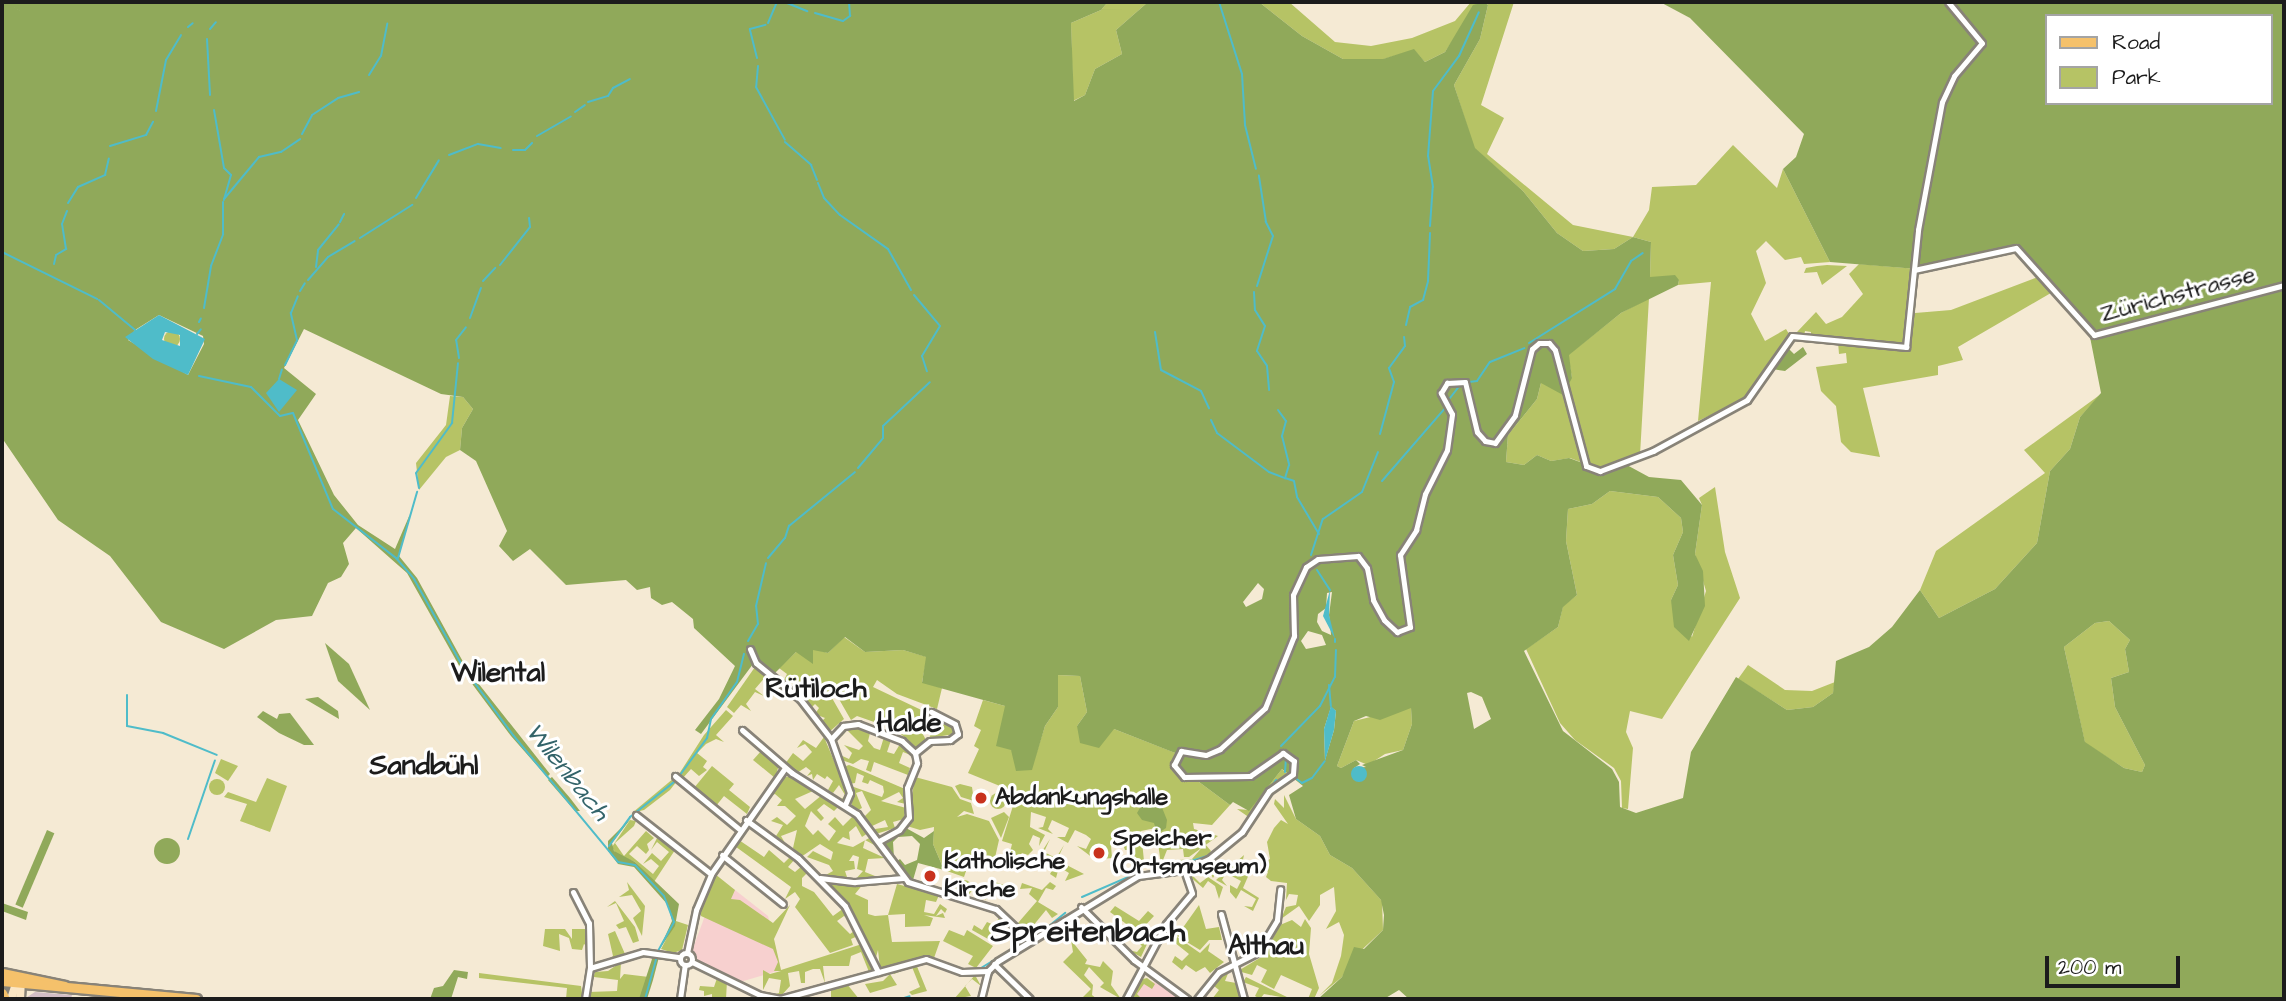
<!DOCTYPE html>
<html>
<head>
<meta charset="utf-8">
<style>
	body { margin:0 }
	#map { position:relative; width:2286px; height:1001px; overflow:hidden; background:#f5ead4; font-family:"Architects Daughter",sans-serif }
	div>[style] { position:absolute }
	[style*='--x'] { left:calc(var(--x)*1px); top:calc(var(--y)*1px); width:calc(var(--w)*1px); rotate:calc(var(--a)*1deg) }
	.built>* { inset:0; background:#f7d0cf }
	.industrial>* { inset:0; background:#d2bec5 }
	.green>* { inset:0; background:#b6c365 }
	.round { border-radius:50% }
	.forest>* { inset:0; background:#90a95a; transform-origin:0 0 }
	.water>* { inset:0; background:#4fbcc9 }
	.stream>* { height:2px; margin:-1px; padding:0 1px; transform-origin:1px; border-radius:1px; background:#4fbcc9 }
	.roads { filter:drop-shadow(2px 0 #888378) drop-shadow(-2px 0 #888378) drop-shadow(0 2px #888378) drop-shadow(0 -2px #888378) }
	.street>* { height:5px; margin:-2.5px; padding:0 2.5px; transform-origin:2.5px; border-radius:2.5px; background:#fff }
	.street>.ring { margin:-2.5px; padding:0; box-sizing:content-box; background:none; border:5px solid #fff; border-radius:50% }
	.secondary>* { height:8px; margin:-4px; padding:0 4px; transform-origin:4px; border-radius:4px; background:#fbe6c4 }
	.primary>* { height:9px; margin:-4.5px; padding:0 4.5px; transform-origin:4.5px; border-radius:4.5px; background:#f5c16b }
	.dots>* { width:19px; height:19px; translate:-50% -50%; box-sizing:border-box; border:4px solid #fff; border-radius:50% }
	span { translate:-50% -50%; white-space:nowrap; text-align:center; line-height:1.15; -webkit-text-stroke:6px #fff; paint-order:stroke }
	.street-label { font-size:24px; color:#1c1c1c }
	.poi-label { font-size:24px; color:#1c1c1c; font-weight:700 }
	.left { translate:0 -50%; text-align:left }
	.water-label { font-size:26px; color:#33646a; font-style:italic }
	.quarter-label { font-size:28px; color:#1c1c1c; font-weight:700 }
	.district-label { font-size:32px; color:#1c1c1c; font-weight:700 }
	.frame { position:absolute; inset:0; border:4px solid #1c1c1c; pointer-events:none }
	.legend { position:absolute; left:2045px; top:14px; width:228px; height:91px; box-sizing:border-box; background:#fff; border:2px solid #a4a4a4; margin:0; padding:9px 12px; list-style:none; font-size:21px; color:#1c1c1c }
	.legend li { display:flex; align-items:center; gap:14px; height:35px }
	.legend b { width:35px; border:2px solid #a4a4a4 }
	.scale { position:absolute; left:2045px; top:956px; width:135px; height:32px; box-sizing:border-box; border:4px solid #1c1c1c; border-top:0; padding-left:9px; font-size:21px; line-height:24px; white-space:nowrap; color:#1c1c1c; -webkit-text-stroke:5px #fff; paint-order:stroke }
</style>
</head>
<body>
<div id="map">
	<div class="built">
		<div style="clip-path:polygon(717px 883px,735px 890px,768px 916px,781px 970px,740px 982px,698px 960px,692px 951px)"></div>
		<div style="clip-path:polygon(1154px 982px,1160px 985px,1181px 999px,1142px 999px,1136px 995px,1144px 984px)"></div>
	</div>
	<div class="industrial">
		<div style="clip-path:polygon(35px 992px,72px 995px,71px 999px,24px 999px)"></div>
	</div>
	<div class="green">
		<div style="clip-path:polygon(1108px 2px,1148px 2px,1116px 30px,1122px 54px,1095px 69px,1085px 95px,1073px 101px,1071px 23px,1101px 10px)"></div>
		<div style="clip-path:polygon(1259px 2px,1289px 2px,1335px 42px,1371px 46px,1412px 38px,1455px 21px,1471px 2px,1478px 2px,1445px 52px,1425px 62px,1414px 50px,1384px 59px,1343px 59px,1302px 36px)"></div>
		<div style="clip-path:polygon(1484px 2px,1514px 2px,1481px 105px,1504px 118px,1487px 154px,1573px 225px,1633px 237px,1649px 210px,1652px 187px,1696px 185px,1733px 145px,1777px 188px,1783px 169px,1830px 262px,1804px 264px,1801px 257px,1785px 260px,1766px 241px,1756px 251px,1766px 283px,1751px 314px,1765px 341px,1786px 329px,1789px 334px,1745px 399px,1698px 421px,1711px 282px,1678px 285px,1679px 280px,1650px 277px,1651px 242px,1633px 237px,1614px 249px,1583px 251px,1557px 233px,1523px 191px,1474px 148px,1454px 85px,1480px 39px,1488px 5px)"></div>
		<div style="clip-path:polygon(1859px 264px,1917px 269px,1915px 313px,1951px 310px,2043px 275px,2056px 290px,1958px 347px,1963px 360px,1938px 366px,1938px 375px,1863px 388px,1880px 457px,1851px 452px,1841px 442px,1836px 406px,1821px 391px,1816px 367px,1847px 363px,1846px 353px,1839px 354px,1838px 342px,1811px 337px,1811px 332px,1805px 331px,1804px 336px,1797px 332px,1816px 312px,1826px 324px,1842px 317px,1863px 294px,1849px 274px)"></div>
		<div style="clip-path:polygon(1817px 266px,1827px 265px,1847px 266px,1822px 285px,1817px 272px,1804px 273px,1806px 268px)"></div>
		<div style="clip-path:polygon(1649px 298px,1640px 455px,1599px 469px,1570px 458px,1551px 461px,1537px 455px,1524px 465px,1506px 462px,1508px 435px,1537px 399px,1541px 383px,1572px 378px,1568px 355px,1621px 313px)"></div>
		<div class="round" style="left:164px;top:331px;width:16px;height:16px"></div>
		<div style="clip-path:polygon(2101px 394px,2080px 417px,2070px 449px,2050px 471px,2037px 543px,1995px 589px,1939px 618px,1920px 590px,1936px 551px,2045px 473px,2024px 450px)"></div>
		<div style="clip-path:polygon(450px 396px,463px 397px,473px 409px,462px 428px,460px 450px,446px 457px,419px 490px,416px 463px,446px 425px)"></div>
		<div style="clip-path:polygon(1715px 487px,1725px 552px,1740px 598px,1662px 719px,1630px 711px,1626px 732px,1633px 748px,1628px 809px,1622px 808px,1621px 781px,1614px 768px,1575px 740px,1560px 723px,1526px 649px,1558px 627px,1563px 606px,1577px 595px,1566px 541px,1568px 509px,1592px 504px,1610px 491px,1658px 497px,1681px 518px,1683px 532px,1673px 555px,1678px 585px,1671px 600px,1692px 637px,1706px 591px,1695px 554px,1702px 505px,1699px 498px)"></div>
		<div style="clip-path:polygon(2109px 621px,2130px 640px,2125px 649px,2129px 672px,2111px 678px,2115px 707px,2145px 765px,2142px 772px,2124px 768px,2085px 743px,2064px 647px,2095px 623px)"></div>
		<div style="clip-path:polygon(844px 637px,865px 652px,903px 650px,927px 657px,922px 682px,942px 688px,937px 709px,897px 694px,877px 680px,873px 687px,955px 726px,955px 734px,929px 738px,934px 729px,919px 727px,926px 740px,916px 749px,897px 730px,857px 716px,851px 720px,832px 687px,828px 691px,844px 719px,828px 733px,821px 722px,825px 718px,815px 714px,819px 708px,815px 704px,811px 708px,801px 697px,805px 688px,784px 680px,787px 674px,779px 668px,796px 652px,815px 649px,828px 653px)"></div>
		<div style="clip-path:polygon(1748px 665px,1785px 690px,1812px 691px,1835px 682px,1833px 693px,1813px 707px,1787px 710px,1738px 679px)"></div>
		<div style="clip-path:polygon(755px 667px,767px 675px,755px 689px,764px 696px,755px 692px,746px 704px,751px 711px,741px 705px,734px 713px,727px 707px)"></div>
		<div style="clip-path:polygon(1057px 675px,1080px 676px,1087px 712px,1077px 726px,1114px 729px,1178px 754px,1195px 779px,1230px 805px,1212px 825px,1193px 823px,1194px 829px,1218px 836px,1189px 857px,1184px 857px,1183px 849px,1167px 850px,1161px 865px,1156px 828px,1141px 831px,1144px 861px,1135px 872px,1132px 850px,1125px 850px,1121px 839px,1111px 845px,1112px 858px,1101px 859px,1101px 849px,1093px 858px,1077px 846px,1086px 849px,1091px 839px,1086px 835px,1075px 830px,1068px 843px,1057px 837px,1065px 837px,1069px 828px,1052px 820px,1048px 829px,1053px 834px,1038px 828px,1043px 827px,1046px 817px,1031px 812px,1030px 827px,1045px 835px,1039px 846px,1040px 838px,1033px 835px,1029px 844px,1033px 850px,1028px 855px,1022px 853px,1018px 858px,1013px 851px,1018px 862px,1008px 860px,1012px 844px,1002px 841px,1017px 793px,968px 773px,979px 749px,974px 746px,981px 730px,974px 726px,983px 700px,1005px 706px,1011px 750px,1031px 770px,1045px 726px,1058px 707px)"></div>
		<div style="clip-path:polygon(1411px 707px,1412px 724px,1403px 750px,1385px 754px,1368px 765px,1356px 760px,1341px 768px,1337px 766px,1354px 721px)"></div>
		<div style="clip-path:polygon(726px 710px,733px 716px,716px 735px,724px 742px,716px 739px,706px 744px,697px 753px,707px 761px,703px 767px,707px 770px,699px 776px,691px 769px,682px 779px,679px 774px,704px 735px)"></div>
		<div style="clip-path:polygon(853px 727px,870px 733px,868px 741px,874px 748px,880px 750px,884px 737px,891px 740px,887px 752px,894px 754px,900px 744px,908px 749px,913px 756px,903px 752px,899px 763px,910px 768px,908px 775px,874px 762px,871px 772px,866px 770px,869px 761px,861px 759px,853px 764px,839px 759px,838px 754px,849px 759px,852px 753px,844px 745px,859px 750px,863px 746px,847px 730px,842px 736px,837px 734px)"></div>
		<div style="clip-path:polygon(824px 737px,848px 794px,845px 800px,841px 800px,845px 795px,839px 785px,833px 793px,828px 790px,833px 781px,827px 776px,825px 779px,817px 774px,813px 780px,812px 774px,807px 776px,811px 771px,806px 767px,797px 773px,785px 764px,793px 753px,803px 761px,812px 752px,805px 744px,797px 748px,803px 740px,816px 748px)"></div>
		<div style="clip-path:polygon(762px 750px,779px 765px,775px 778px,753px 760px)"></div>
		<div style="clip-path:polygon(221px 759px,238px 766px,228px 781px,215px 773px)"></div>
		<div style="clip-path:polygon(849px 765px,905px 789px,906px 804px,897px 802px,903px 798px,899px 792px,881px 801px,906px 808px,904px 819px,893px 822px,895px 828px,876px 834px,875px 829px,888px 827px,885px 820px,870px 827px,863px 818px,871px 810px,862px 791px,856px 793px,862px 808px,856px 811px,852px 806px,851px 786px,882px 797px,884px 792px,883px 786px,870px 780px,868px 784px,862px 782px,864px 776px,857px 773px,855px 783px,849px 784px,843px 767px)"></div>
		<div style="clip-path:polygon(712px 766px,734px 784px,729px 790px,750px 807px,747px 814px,724px 796px,716px 806px,694px 788px)"></div>
		<div style="clip-path:polygon(1282px 769px,1289px 776px,1270px 786px,1250px 818px,1237px 809px,1249px 810px)"></div>
		<div style="clip-path:polygon(789px 776px,813px 791px,795px 799px,805px 809px,822px 795px,839px 806px,834px 811px,824px 804px,817px 810px,824px 818px,821px 821px,811px 811px,805px 826px,813px 835px,818px 830px,829px 841px,836px 831px,828px 824px,835px 817px,843px 826px,853px 816px,868px 833px,862px 837px,856px 826px,849px 832px,850px 840px,843px 837px,837px 843px,853px 847px,871px 837px,878px 847px,865px 840px,863px 848px,885px 858px,868px 859px,865px 872px,880px 878px,855px 880px,863px 871px,857px 869px,859px 857px,853px 855px,849px 861px,854px 861px,855px 869px,845px 871px,848px 880px,824px 876px,833px 871px,829px 865px,807px 857px,813px 851px,831px 860px,833px 852px,820px 844px,801px 857px,793px 848px,797px 830px,781px 836px,785px 843px,776px 836px,783px 825px,771px 821px,777px 817px,787px 825px,796px 816px,785px 806px,777px 806px,782px 800px,775px 794px,767px 797px,780px 779px)"></div>
		<div style="clip-path:polygon(915px 777px,952px 787px,960px 799px,971px 803px,974px 814px,964px 811px,957px 817px,967px 814px,989px 821px,999px 840px,994px 862px,970px 859px,964px 877px,944px 870px,933px 844px,934px 827px,920px 830px,907px 826px)"></div>
		<div style="clip-path:polygon(267px 778px,287px 786px,270px 832px,240px 821px,247px 804px,224px 797px,228px 792px,256px 802px)"></div>
		<div style="clip-path:polygon(674px 778px,677px 781px,670px 790px,644px 810px,632px 813px)"></div>
		<div class="round" style="left:209px;top:779px;width:16px;height:16px"></div>
		<div style="clip-path:polygon(960px 784px,972px 787px,974px 801px,961px 797px,955px 786px)"></div>
		<div class="round" style="left:990px;top:793px;width:16px;height:16px"></div>
		<div style="clip-path:polygon(1284px 795px,1296px 819px,1320px 836px,1330px 855px,1352px 868px,1382px 901px,1383px 930px,1352px 959px,1342px 977px,1319px 996px,1332px 983px,1341px 956px,1344px 935px,1339px 922px,1326px 929px,1336px 911px,1334px 887px,1320px 895px,1320px 905px,1309px 921px,1299px 906px,1281px 919px,1286px 907px,1296px 905px,1298px 895px,1289px 894px,1286px 900px,1287px 883px,1271px 881px,1266px 877px,1268px 872px,1258px 865px,1270px 859px,1267px 842px,1274px 828px,1281px 820px,1288px 824px,1274px 804px,1275px 799px,1284px 808px)"></div>
		<div style="clip-path:polygon(1004px 812px,1009px 817px,1001px 838px,991px 818px)"></div>
		<div style="clip-path:polygon(630px 820px,636px 821px,634px 826px,615px 843px,624px 856px,646px 831px,654px 838px,647px 844px,649px 850px,646px 854px,637px 846px,629px 854px,653px 874px,659px 866px,651px 859px,643px 864px,652px 853px,661px 861px,669px 852px,657px 842px,651px 850px,658px 836px,675px 850px,654px 882px,635px 862px,616px 854px,612px 847px)"></div>
		<div style="clip-path:polygon(736px 838px,764px 857px,769px 850px,784px 863px,792px 855px,795px 859px,788px 867px,795px 872px,803px 865px,809px 871px,802px 878px,802px 886px,814px 892px,833px 916px,844px 908px,849px 919px,844px 916px,837px 921px,850px 934px,857px 929px,860px 935px,851px 939px,853px 945px,830px 953px,795px 907px,800px 899px,795px 892px,785px 899px,791px 887px,732px 844px)"></div>
		<div style="clip-path:polygon(1050px 839px,1044px 852px,1056px 858px,1064px 845px,1057px 860px,1084px 874px,1065px 881px,1069px 873px,1059px 867px,1056px 878px,1050px 874px,1054px 867px,1037px 859px)"></div>
		<div style="clip-path:polygon(1205px 844px,1211px 851px,1208px 857px,1182px 867px,1164px 865px,1167px 861px,1192px 859px)"></div>
		<div style="clip-path:polygon(1244px 855px,1242px 864px,1250px 872px,1243px 888px,1259px 898px,1253px 911px,1244px 906px,1252px 907px,1256px 899px,1241px 890px,1236px 899px,1230px 892px,1230px 885px,1237px 889px,1241px 881px,1226px 873px,1222px 880px,1227px 886px,1216px 880px)"></div>
		<div style="clip-path:polygon(1212px 862px,1219px 867px,1213px 878px,1205px 864px,1193px 876px,1200px 883px,1208px 877px,1223px 887px,1219px 899px,1215px 886px,1208px 881px,1203px 888px,1188px 875px,1205px 864px,1213px 867px)"></div>
		<div style="clip-path:polygon(715px 874px,735px 890px,731px 899px,740px 900px,773px 923px,790px 905px,774px 939px,781px 970px,862px 944px,875px 970px,869px 972px,861px 952px,851px 956px,849px 966px,823px 966px,825px 983px,820px 969px,813px 969px,805px 972px,805px 983px,801px 983px,799px 971px,788px 973px,790px 986px,781px 996px,772px 995px,779px 993px,781px 980px,769px 978px,763px 990px,763px 970px,770px 974px,781px 971px,774px 971px,778px 962px,773px 949px,701px 916px,699px 910px)"></div>
		<div class="round" style="left:956px;top:880px;width:16px;height:16px"></div>
		<div style="clip-path:polygon(992px 881px,1016px 889px,1014px 894px,992px 889px,985px 901px)"></div>
		<div style="clip-path:polygon(627px 882px,645px 906px,642px 936px,633px 918px,641px 911px,632px 895px,619px 897px,629px 890px)"></div>
		<div style="clip-path:polygon(825px 882px,864px 883px,855px 894px,868px 900px,868px 914px,875px 916px,888px 915px,897px 884px,939px 895px,936px 902px,926px 900px,924px 912px,934px 914px,940px 904px,947px 909px,945px 913px,941px 909px,936px 916px,943px 913px,945px 918px,924px 915px,933px 918px,930px 926px,905px 927px,905px 914px,888px 915px,892px 942px,940px 941px,934px 958px,880px 968px,878px 950px,875px 961px,856px 919px)"></div>
		<div style="clip-path:polygon(1050px 882px,1056px 886px,1053px 890px,1046px 888px,1038px 902px,1058px 914px,1052px 918px,1046px 910px,1028px 932px,1018px 923px,1037px 901px,1029px 894px,1032px 888px,1020px 889px,1022px 883px,1042px 890px)"></div>
		<div style="clip-path:polygon(615px 901px,635px 927px,639px 941px,633px 943px,626px 927px,619px 929px,616px 925px,624px 921px,616px 903px,607px 907px)"></div>
		<div style="clip-path:polygon(1199px 905px,1206px 929px,1219px 927px,1222px 940px,1209px 940px,1200px 950px,1177px 936px)"></div>
		<div style="clip-path:polygon(1115px 906px,1139px 921px,1148px 911px,1154px 916px,1140px 931px,1148px 942px,1141px 957px,1128px 950px,1137px 952px,1142px 946px,1130px 934px,1121px 938px,1129px 926px,1110px 912px)"></div>
		<div style="clip-path:polygon(1001px 915px,1008px 920px,988px 939px,972px 930px,974px 925px,982px 930px,987px 922px,994px 925px)"></div>
		<div style="clip-path:polygon(1305px 919px,1311px 928px,1309px 954px,1319px 988px,1314px 999px,1308px 999px,1312px 989px,1281px 975px,1274px 989px,1261px 982px,1267px 970px,1257px 965px,1252px 975px,1238px 971px,1263px 956px,1280px 925px,1292px 920px,1301px 927px)"></div>
		<div style="clip-path:polygon(676px 921px,688px 925px,682px 950px,673px 953px,661px 949px)"></div>
		<div style="clip-path:polygon(545px 929px,565px 929px,572px 939px,572px 929px,587px 929px,589px 948px,584px 944px,582px 950px,572px 949px,569px 938px,559px 934px,560px 951px,543px 946px)"></div>
		<div style="clip-path:polygon(949px 930px,964px 936px,967px 930px,993px 946px,976px 968px,968px 964px,973px 956px,943px 941px)"></div>
		<div style="clip-path:polygon(615px 931px,625px 954px,605px 962px,613px 956px,608px 934px)"></div>
		<div style="clip-path:polygon(1177px 937px,1200px 953px,1210px 943px,1208px 951px,1224px 962px,1210px 973px,1205px 967px,1196px 972px,1186px 965px,1182px 970px,1172px 962px,1175px 956px,1182px 961px,1189px 954px,1174px 942px)"></div>
		<div style="clip-path:polygon(1071px 940px,1087px 960px,1085px 964px,1100px 967px,1103px 961px,1113px 971px,1111px 985px,1121px 999px,1100px 987px,1104px 983px,1089px 967px,1084px 975px,1093px 985px,1092px 995px,1097px 999px,1081px 999px,1091px 989px,1063px 962px,1073px 952px)"></div>
		<div style="clip-path:polygon(621px 962px,620px 979px,624px 974px,649px 977px,644px 995px,639px 999px,588px 999px,589px 992px,617px 991px,618px 980px,594px 977px,590px 988px,595px 972px,608px 971px)"></div>
		<div style="clip-path:polygon(916px 964px,927px 991px,912px 995px,909px 992px,920px 987px,912px 967px,894px 974px,892px 970px)"></div>
		<div style="clip-path:polygon(1229px 971px,1225px 981px,1236px 983px,1242px 999px,1212px 999px,1219px 990px,1214px 986px,1200px 999px,1219px 975px)"></div>
		<div style="clip-path:polygon(479px 973px,581px 986px,583px 999px,566px 999px,567px 988px,479px 978px)"></div>
		<div style="clip-path:polygon(890px 974px,897px 985px,870px 993px,865px 984px,883px 981px)"></div>
		<div style="clip-path:polygon(975px 975px,981px 986px,972px 979px,965px 986px,971px 996px,954px 999px)"></div>
		<div style="clip-path:polygon(1246px 977px,1291px 999px,1264px 994px,1260px 999px,1255px 996px,1259px 988px,1243px 982px)"></div>
		<div style="clip-path:polygon(717px 978px,727px 981px,726px 999px,712px 999px,712px 994px,704px 996px,704px 991px,699px 990px,700px 986px,714px 987px)"></div>
		<div style="clip-path:polygon(1147px 978px,1155px 984px,1152px 989px,1144px 984px,1137px 994px,1142px 999px,1131px 999px,1139px 980px)"></div>
		<div style="clip-path:polygon(847px 984px,859px 999px,831px 999px,831px 989px)"></div>
	</div>
	<div class="forest">
		<div style="clip-path:polygon(evenodd,2px 2px,1108px 2px,1101px 10px,1071px 23px,1074px 101px,1085px 95px,1095px 69px,1122px 54px,1116px 30px,1148px 2px,1259px 2px,1302px 36px,1343px 59px,1383px 59px,1414px 49px,1425px 62px,1445px 52px,1473px 5px,1484px 2px,1488px 5px,1480px 39px,1454px 85px,1475px 148px,1523px 191px,1557px 233px,1583px 251px,1614px 249px,1633px 237px,1651px 242px,1650px 277px,1675px 275px,1679px 280px,1678px 285px,1621px 313px,1569px 355px,1572px 378px,1563px 395px,1541px 383px,1537px 399px,1508px 435px,1506px 462px,1524px 465px,1537px 455px,1551px 461px,1569px 458px,1599px 469px,1625px 464px,1649px 477px,1681px 480px,1702px 505px,1695px 554px,1703px 571px,1705px 606px,1689px 641px,1674px 627px,1671px 600px,1678px 585px,1673px 555px,1683px 532px,1681px 518px,1658px 497px,1610px 491px,1592px 504px,1568px 509px,1566px 541px,1577px 595px,1563px 607px,1558px 627px,1524px 651px,1563px 731px,1612px 769px,1619px 782px,1620px 807px,1636px 813px,1683px 798px,1691px 752px,1736px 677px,1787px 710px,1813px 707px,1833px 693px,1836px 661px,1869px 647px,1892px 627px,1920px 590px,1939px 618px,1995px 589px,2037px 543px,2050px 471px,2070px 449px,2080px 417px,2101px 393px,2090px 337px,2019px 247px,1917px 269px,1830px 262px,1783px 169px,1796px 157px,1804px 134px,1690px 18px,1660px 2px,2284px 2px,2284px 999px,1409px 999px,1399px 990px,1384px 999px,1318px 999px,1342px 977px,1354px 947px,1364px 949px,1383px 930px,1384px 915px,1381px 900px,1352px 868px,1330px 855px,1320px 836px,1296px 819px,1289px 795px,1303px 786px,1282px 769px,1249px 811px,1233px 802px,1230px 805px,1195px 779px,1181px 777px,1174px 767px,1178px 754px,1170px 751px,1114px 729px,1099px 748px,1080px 743px,1077px 726px,1087px 712px,1080px 676px,1058px 675px,1058px 707px,1045px 726px,1032px 770px,1016px 771px,1011px 750px,996px 746px,1005px 706px,922px 683px,926px 657px,903px 650px,865px 652px,845px 637px,828px 653px,813px 650px,813px 664px,796px 652px,774px 674px,756px 660px,701px 734px,695px 730px,719px 699px,735px 666px,694px 628px,693px 619px,672px 602px,662px 605px,651px 598px,650px 587px,637px 590px,626px 580px,566px 585px,530px 549px,513px 561px,499px 546px,507px 531px,476px 461px,460px 450px,462px 428px,473px 409px,463px 397px,441px 394px,304px 329px,284px 368px,316px 394px,298px 420px,334px 495px,358px 525px,395px 549px,410px 514px,399px 556px,417px 578px,467px 669px,550px 774px,547px 777px,511px 736px,461px 669px,407px 573px,356px 528px,343px 543px,349px 564px,341px 577px,328px 583px,312px 616px,276px 620px,224px 649px,161px 622px,110px 556px,58px 520px,2px 438px,2px 2px,2046px 16px,2270px 16px,2270px 103px,2046px 103px,2046px 16px,2px 2px,159px 315px,203px 336px,204px 344px,188px 375px,128px 340px,135px 330px,159px 315px,2px 2px,1258px 583px,1264px 589px,1262px 599px,1246px 607px,1243px 602px,1258px 583px,2px 2px,1332px 592px,1329px 615px,1331px 635px,1322px 631px,1317px 622px,1318px 614px,1326px 608px,1327px 593px,1332px 592px,2px 2px,2109px 621px,2130px 640px,2125px 649px,2129px 672px,2111px 678px,2115px 707px,2145px 765px,2142px 772px,2124px 768px,2085px 742px,2064px 647px,2095px 623px,2109px 621px,2px 2px,1308px 631px,1322px 635px,1326px 645px,1306px 649px,1301px 641px,1308px 631px,2px 2px,1471px 692px,1482px 697px,1491px 719px,1474px 729px,1467px 693px,1471px 692px,2px 2px,1331px 707px,1336px 711px,1334px 730px,1325px 760px,1324px 729px,1331px 707px,2px 2px,1411px 708px,1412px 724px,1403px 750px,1362px 765px,1366px 767px,1354px 768px,1360px 764px,1356px 760px,1341px 768px,1337px 766px,1354px 721px,1366px 716px,1380px 720px,1411px 708px)"></div>
		<div style="clip-path:polygon(1787px 347px,1794px 354px,1803px 347px,1807px 354px,1785px 371px,1772px 369px)"></div>
		<div style="clip-path:polygon(325px 643px,349px 664px,370px 710px,338px 681px)"></div>
		<div style="clip-path:polygon(318px 697px,338px 711px,339px 719px,305px 699px)"></div>
		<div style="clip-path:polygon(263px 711px,277px 719px,279px 714px,290px 713px,314px 745px,304px 745px,279px 733px,257px 717px)"></div>
		<div style="clip-path:polygon(552px 777px,570px 798px,580px 811px,575px 811px,548px 780px)"></div>
		<div style="clip-path:polygon(1147px 796px,1161px 805px,1167px 820px,1166px 828px,1157px 834px,1154px 823px,1142px 820px,1137px 813px)"></div>
		<div style="clip-path:polygon(632px 817px,612px 843px,614px 851px,635px 862px,679px 904px,675px 926px,659px 950px,672px 921px,668px 905px,634px 867px,618px 864px,608px 851px,608px 841px)"></div>
		<div style="clip-path:polygon(906px 828px,924px 838px,934px 831px,933px 844px,944px 870px,918px 863px,913px 880px,905px 875px,896px 862px,900px 859px,905px 865px,917px 860px,920px 844px,912px 836px,898px 837px,893px 842px,894px 858px,885px 844px)"></div>
		<div style="left:47px;top:830px;width:8px;height:81px;rotate:23deg"></div>
		<div class="round" style="left:154px;top:838px;width:26px;height:26px"></div>
		<div style="clip-path:polygon(2px 903px,28px 912px,26px 920px,2px 911px)"></div>
		<div style="clip-path:polygon(653px 956px,659px 957px,653px 980px,647px 999px,639px 999px)"></div>
		<div style="clip-path:polygon(454px 970px,468px 972px,467px 979px,458px 977px,451px 999px,430px 999px,434px 988px,443px 986px)"></div>
	</div>
	<div class="water">
		<div style="clip-path:polygon(evenodd,159px 315px,205px 339px,188px 375px,153px 359px,125px 337px,159px 315px,165px 332px,180px 335px,180px 346px,162px 340px,165px 332px)"></div>
		<div style="clip-path:polygon(279px 379px,297px 390px,279px 412px,266px 393px)"></div>
		<div style="clip-path:polygon(1330px 590px,1329px 615px,1335px 639px,1323px 616px)"></div>
		<div style="clip-path:polygon(1331px 706px,1336px 711px,1334px 730px,1325px 761px,1324px 729px)"></div>
		<div class="round" style="left:1351px;top:766px;width:16px;height:16px"></div>
	</div>
	<div class="stream">
		<div style="--x:1219;--y:2;--w:76;--a:72.3"></div>
		<div style="--x:1242;--y:74;--w:51;--a:86.6"></div>
		<div style="--x:1245;--y:125;--w:45;--a:76"></div>
		<div style="--x:787;--y:3;--w:22;--a:22"></div>
		<div style="--x:815;--y:13;--w:29;--a:16"></div>
		<div style="--x:843;--y:21;--w:9;--a:-36"></div>
		<div style="--x:850;--y:16;--w:14;--a:-94"></div>
		<div style="--x:768;--y:23;--w:23;--a:-67"></div>
		<div style="--x:188;--y:27;--w:6;--a:-39"></div>
		<div style="--x:210;--y:29;--w:9;--a:-49"></div>
		<div style="--x:207;--y:39;--w:56;--a:86.9"></div>
		<div style="--x:757;--y:58;--w:30;--a:-104"></div>
		<div style="--x:750;--y:29;--w:16;--a:-15"></div>
		<div style="--x:758;--y:66;--w:21;--a:95"></div>
		<div style="--x:756;--y:87;--w:60;--a:61.3"></div>
		<div style="--x:369;--y:75;--w:22;--a:-58"></div>
		<div style="--x:381;--y:56;--w:33;--a:-79"></div>
		<div style="--x:588;--y:102;--w:21;--a:-17"></div>
		<div style="--x:608;--y:96;--w:9;--a:-58"></div>
		<div style="--x:613;--y:88;--w:19;--a:-28"></div>
		<div style="--x:214;--y:110;--w:59;--a:80.2"></div>
		<div style="--x:224;--y:168;--w:10;--a:45"></div>
		<div style="--x:231;--y:175;--w:26;--a:106"></div>
		<div style="--x:156;--y:111;--w:52;--a:-78.9"></div>
		<div style="--x:166;--y:60;--w:29;--a:-59"></div>
		<div style="--x:575;--y:112;--w:12;--a:-35"></div>
		<div style="--x:302;--y:134;--w:21;--a:-62"></div>
		<div style="--x:312;--y:115;--w:31;--a:-33"></div>
		<div style="--x:338;--y:98;--w:22;--a:-16"></div>
		<div style="--x:537;--y:136;--w:39;--a:-30"></div>
		<div style="--x:785;--y:142;--w:35;--a:41"></div>
		<div style="--x:811;--y:165;--w:16;--a:68"></div>
		<div style="--x:110;--y:146;--w:38;--a:-17"></div>
		<div style="--x:146;--y:135;--w:15;--a:-62"></div>
		<div style="--x:513;--y:150;--w:12;--a:0"></div>
		<div style="--x:525;--y:150;--w:10;--a:-45"></div>
		<div style="--x:449;--y:155;--w:31;--a:-21"></div>
		<div style="--x:478;--y:144;--w:23;--a:10"></div>
		<div style="--x:818;--y:183;--w:16;--a:68"></div>
		<div style="--x:824;--y:198;--w:23;--a:47"></div>
		<div style="--x:840;--y:215;--w:59;--a:35.3"></div>
		<div style="--x:888;--y:249;--w:47;--a:60.7"></div>
		<div style="--x:416;--y:198;--w:44;--a:-58.8"></div>
		<div style="--x:224;--y:199;--w:55;--a:-50.2"></div>
		<div style="--x:259;--y:157;--w:23;--a:-13"></div>
		<div style="--x:281;--y:152;--w:23;--a:-34"></div>
		<div style="--x:68;--y:203;--w:19;--a:-58"></div>
		<div style="--x:78;--y:187;--w:30;--a:-24"></div>
		<div style="--x:105;--y:175;--w:17;--a:-77"></div>
		<div style="--x:340;--y:222;--w:9;--a:-63"></div>
		<div style="--x:1430;--y:226;--w:39;--a:-86"></div>
		<div style="--x:1433;--y:187;--w:31;--a:-99"></div>
		<div style="--x:1428;--y:156;--w:65;--a:-85.6"></div>
		<div style="--x:1433;--y:91;--w:44;--a:-53.4"></div>
		<div style="--x:1459;--y:56;--w:48;--a:-65.6"></div>
		<div style="--x:360;--y:238;--w:62;--a:-32.4"></div>
		<div style="--x:2;--y:252;--w:106;--a:26.3"></div>
		<div style="--x:54;--y:264;--w:9;--a:-77"></div>
		<div style="--x:56;--y:255;--w:12;--a:-31"></div>
		<div style="--x:66;--y:249;--w:25;--a:-99"></div>
		<div style="--x:62;--y:224;--w:14;--a:-69"></div>
		<div style="--x:500;--y:265;--w:48;--a:-51.7"></div>
		<div style="--x:530;--y:227;--w:9;--a:-96"></div>
		<div style="--x:316;--y:267;--w:17;--a:-83"></div>
		<div style="--x:318;--y:250;--w:33;--a:-51"></div>
		<div style="--x:308;--y:280;--w:30;--a:-49"></div>
		<div style="--x:328;--y:257;--w:31;--a:-31"></div>
		<div style="--x:483;--y:281;--w:18;--a:-47"></div>
		<div style="--x:1257;--y:286;--w:52;--a:-72.3"></div>
		<div style="--x:1273;--y:236;--w:16;--a:-117"></div>
		<div style="--x:1266;--y:222;--w:47;--a:-98.7"></div>
		<div style="--x:300;--y:291;--w:9;--a:-58"></div>
		<div style="--x:1254;--y:292;--w:18;--a:87"></div>
		<div style="--x:1255;--y:310;--w:19;--a:58"></div>
		<div style="--x:1265;--y:326;--w:26;--a:108"></div>
		<div style="--x:1257;--y:351;--w:18;--a:56"></div>
		<div style="--x:1267;--y:366;--w:24;--a:85"></div>
		<div style="--x:914;--y:295;--w:40;--a:50"></div>
		<div style="--x:940;--y:326;--w:35;--a:121"></div>
		<div style="--x:922;--y:356;--w:16;--a:72"></div>
		<div style="--x:99;--y:300;--w:47;--a:39.8"></div>
		<div style="--x:204;--y:308;--w:43;--a:-80.5"></div>
		<div style="--x:211;--y:266;--w:34;--a:-69"></div>
		<div style="--x:223;--y:234;--w:32;--a:-90"></div>
		<div style="--x:470;--y:318;--w:32;--a:-70"></div>
		<div style="--x:199;--y:322;--w:4;--a:-63"></div>
		<div style="--x:1406;--y:325;--w:18;--a:-77"></div>
		<div style="--x:1410;--y:307;--w:15;--a:-28"></div>
		<div style="--x:1423;--y:300;--w:20;--a:-75"></div>
		<div style="--x:1428;--y:281;--w:48;--a:-87.6"></div>
		<div style="--x:1155;--y:332;--w:38;--a:81"></div>
		<div style="--x:1161;--y:370;--w:45;--a:27.7"></div>
		<div style="--x:1201;--y:391;--w:19;--a:65"></div>
		<div style="--x:197;--y:334;--w:6;--a:-51"></div>
		<div style="--x:1529;--y:343;--w:102;--a:-32.1"></div>
		<div style="--x:1615;--y:289;--w:32;--a:-60"></div>
		<div style="--x:1631;--y:261;--w:14;--a:-34"></div>
		<div style="--x:459;--y:358;--w:18;--a:-99"></div>
		<div style="--x:456;--y:340;--w:16;--a:-52"></div>
		<div style="--x:285;--y:365;--w:28;--a:-64"></div>
		<div style="--x:297;--y:340;--w:28;--a:-103"></div>
		<div style="--x:291;--y:313;--w:18;--a:-68"></div>
		<div style="--x:199;--y:376;--w:53;--a:11.9"></div>
		<div style="--x:251;--y:387;--w:41;--a:45"></div>
		<div style="--x:280;--y:416;--w:13;--a:-13"></div>
		<div style="--x:293;--y:413;--w:104;--a:67.4"></div>
		<div style="--x:333;--y:509;--w:80;--a:37.9"></div>
		<div style="--x:396;--y:558;--w:28;--a:49"></div>
		<div style="--x:414;--y:579;--w:101;--a:60.9"></div>
		<div style="--x:463;--y:667;--w:84;--a:53.7"></div>
		<div style="--x:513;--y:735;--w:165;--a:50.4"></div>
		<div style="--x:618;--y:862;--w:17;--a:10"></div>
		<div style="--x:635;--y:865;--w:42;--a:46.9"></div>
		<div style="--x:664;--y:896;--w:28;--a:69"></div>
		<div style="--x:674;--y:922;--w:33;--a:119"></div>
		<div style="--x:279;--y:379;--w:10;--a:-73"></div>
		<div style="--x:1469;--y:382;--w:8;--a:-7"></div>
		<div style="--x:1477;--y:381;--w:23;--a:-56"></div>
		<div style="--x:1490;--y:362;--w:37;--a:-22"></div>
		<div style="--x:1450;--y:398;--w:16;--a:-52"></div>
		<div style="--x:1278;--y:410;--w:14;--a:54"></div>
		<div style="--x:1286;--y:421;--w:16;--a:105"></div>
		<div style="--x:1282;--y:436;--w:30;--a:76"></div>
		<div style="--x:1289;--y:465;--w:14;--a:107"></div>
		<div style="--x:1285;--y:478;--w:9;--a:18"></div>
		<div style="--x:1294;--y:481;--w:16;--a:79"></div>
		<div style="--x:1297;--y:497;--w:43;--a:59.3"></div>
		<div style="--x:1211;--y:420;--w:14;--a:65"></div>
		<div style="--x:1217;--y:433;--w:65;--a:36.9"></div>
		<div style="--x:1269;--y:472;--w:17;--a:21"></div>
		<div style="--x:1380;--y:434;--w:54;--a:-74.9"></div>
		<div style="--x:1394;--y:382;--w:15;--a:-110"></div>
		<div style="--x:1389;--y:368;--w:27;--a:-54"></div>
		<div style="--x:1405;--y:346;--w:9;--a:-96"></div>
		<div style="--x:858;--y:468;--w:39;--a:-50"></div>
		<div style="--x:883;--y:438;--w:12;--a:-90"></div>
		<div style="--x:883;--y:426;--w:64;--a:-43.1"></div>
		<div style="--x:1382;--y:481;--w:98;--a:-49.1"></div>
		<div style="--x:419;--y:488;--w:15;--a:-101"></div>
		<div style="--x:416;--y:473;--w:62;--a:-54.2"></div>
		<div style="--x:452;--y:423;--w:60;--a:-84.3"></div>
		<div style="--x:1311;--y:555;--w:38;--a:-72"></div>
		<div style="--x:1323;--y:519;--w:47;--a:-34.7"></div>
		<div style="--x:1362;--y:492;--w:43;--a:-68.2"></div>
		<div style="--x:398;--y:558;--w:69;--a:-73.9"></div>
		<div style="--x:768;--y:558;--w:26;--a:-50"></div>
		<div style="--x:785;--y:538;--w:13;--a:-72"></div>
		<div style="--x:789;--y:526;--w:85;--a:-39.3"></div>
		<div style="--x:1317;--y:570;--w:24;--a:57"></div>
		<div style="--x:1335;--y:639;--w:3;--a:90"></div>
		<div style="--x:748;--y:641;--w:20;--a:-60"></div>
		<div style="--x:758;--y:624;--w:18;--a:-96"></div>
		<div style="--x:756;--y:606;--w:44;--a:-76.9"></div>
		<div style="--x:1329;--y:685;--w:21;--a:85"></div>
		<div style="--x:127;--y:695;--w:31;--a:90"></div>
		<div style="--x:127;--y:726;--w:37;--a:11"></div>
		<div style="--x:163;--y:733;--w:58;--a:22.2"></div>
		<div style="--x:1281;--y:746;--w:56;--a:-45.7"></div>
		<div style="--x:1320;--y:706;--w:33;--a:-63"></div>
		<div style="--x:1335;--y:677;--w:27;--a:-88"></div>
		<div style="--x:1285;--y:772;--w:14;--a:-86"></div>
		<div style="--x:680;--y:775;--w:46;--a:-53.9"></div>
		<div style="--x:707;--y:738;--w:19;--a:-78"></div>
		<div style="--x:711;--y:719;--w:45;--a:-54.9"></div>
		<div style="--x:737;--y:682;--w:29;--a:-76"></div>
		<div style="--x:1294;--y:777;--w:10;--a:37"></div>
		<div style="--x:1302;--y:783;--w:11;--a:-27"></div>
		<div style="--x:1312;--y:778;--w:21;--a:-53"></div>
		<div style="--x:1249;--y:817;--w:46;--a:-53.9"></div>
		<div style="--x:188;--y:839;--w:83;--a:-71.1"></div>
		<div style="--x:609;--y:846;--w:36;--a:-54"></div>
		<div style="--x:630;--y:817;--w:56;--a:-38.5"></div>
		<div style="--x:1175;--y:866;--w:34;--a:-17"></div>
		<div style="--x:1082;--y:897;--w:65;--a:-23.4"></div>
		<div style="--x:1049;--y:926;--w:21;--a:-39"></div>
		<div style="--x:1037;--y:934;--w:11;--a:-34"></div>
		<div style="--x:981;--y:968;--w:48;--a:-31.4"></div>
		<div style="--x:645;--y:999;--w:45;--a:-74.4"></div>
		<div style="--x:901;--y:999;--w:9;--a:-18"></div>
	</div>
	<div class="roads">
		<div class="street">
			<div style="--x:1914;--y:270;--w:104;--a:-12.2"></div>
			<div style="--x:2016;--y:248;--w:117;--a:48.1"></div>
			<div style="--x:2094;--y:335;--w:196;--a:-14.7"></div>
			<div style="--x:750;--y:649;--w:15;--a:67"></div>
			<div style="--x:756;--y:663;--w:57;--a:39.3"></div>
			<div style="--x:800;--y:699;--w:51;--a:52.2"></div>
			<div style="--x:831;--y:739;--w:57;--a:70.6"></div>
			<div style="--x:850;--y:793;--w:13;--a:113"></div>
			<div style="--x:742;--y:730;--w:66;--a:40.7"></div>
			<div style="--x:792;--y:773;--w:77;--a:32.2"></div>
			<div style="--x:857;--y:814;--w:85;--a:53.1"></div>
			<div style="--x:908;--y:882;--w:92;--a:17.1"></div>
			<div style="--x:996;--y:909;--w:47;--a:43.3"></div>
			<div style="--x:831;--y:739;--w:18;--a:-47"></div>
			<div style="--x:843;--y:726;--w:15;--a:-8"></div>
			<div style="--x:858;--y:724;--w:47;--a:21.1"></div>
			<div style="--x:902;--y:741;--w:18;--a:43"></div>
			<div style="--x:675;--y:776;--w:83;--a:39.6"></div>
			<div style="--x:636;--y:815;--w:95;--a:38.2"></div>
			<div style="--x:746;--y:820;--w:64;--a:36.2"></div>
			<div style="--x:798;--y:858;--w:67;--a:45.6"></div>
			<div style="--x:845;--y:906;--w:74;--a:63.4"></div>
			<div style="--x:879;--y:841;--w:23;--a:-29"></div>
			<div style="--x:899;--y:830;--w:16;--a:-52"></div>
			<div style="--x:909;--y:817;--w:29;--a:-94"></div>
			<div style="--x:907;--y:788;--w:27;--a:-68"></div>
			<div style="--x:917;--y:763;--w:10;--a:-101"></div>
			<div style="--x:915;--y:753;--w:19;--a:-39"></div>
			<div style="--x:930;--y:741;--w:20;--a:-3"></div>
			<div style="--x:950;--y:740;--w:10;--a:-37"></div>
			<div style="--x:958;--y:734;--w:10;--a:-107"></div>
			<div style="--x:955;--y:724;--w:27;--a:-153"></div>
			<div style="--x:722;--y:855;--w:78;--a:38.8"></div>
			<div style="--x:820;--y:878;--w:35;--a:7"></div>
			<div style="--x:855;--y:882;--w:48;--a:-4.8"></div>
			<div style="--x:573;--y:892;--w:35;--a:63"></div>
			<div style="--x:589;--y:923;--w:45;--a:88.7"></div>
			<div style="--x:1081;--y:907;--w:75;--a:45"></div>
			<div style="--x:1134;--y:960;--w:66;--a:36.3"></div>
			<div style="--x:1221;--y:914;--w:88;--a:74.9"></div>
			<div class="ring" style="left:680px;top:953px;width:7px;height:7px"></div>
			<div style="--x:687;--y:953;--w:44;--a:-78.2"></div>
			<div style="--x:696;--y:910;--w:39;--a:-67"></div>
			<div style="--x:711;--y:874;--w:129;--a:-55.1"></div>
			<div style="--x:692;--y:962;--w:76;--a:25.9"></div>
			<div style="--x:760;--y:995;--w:20;--a:11"></div>
			<div style="--x:780;--y:999;--w:151;--a:-15.3"></div>
			<div style="--x:926;--y:959;--w:38;--a:20"></div>
			<div style="--x:962;--y:972;--w:26;--a:-2"></div>
			<div style="--x:994;--y:964;--w:50;--a:44.2"></div>
			<div style="--x:585;--y:999;--w:31;--a:-81"></div>
			<div style="--x:590;--y:968;--w:55;--a:-16.8"></div>
			<div style="--x:643;--y:952;--w:37;--a:8"></div>
			<div style="--x:680;--y:999;--w:34;--a:-82"></div>
			<div style="--x:981;--y:999;--w:29;--a:-76"></div>
			<div style="--x:988;--y:971;--w:14;--a:-45"></div>
			<div style="--x:998;--y:961;--w:164;--a:-31.3"></div>
			<div style="--x:1138;--y:876;--w:46;--a:-7.4"></div>
			<div style="--x:1184;--y:870;--w:27;--a:-24"></div>
			<div style="--x:1209;--y:859;--w:43;--a:-39.3"></div>
			<div style="--x:1242;--y:832;--w:49;--a:-56.6"></div>
			<div style="--x:1269;--y:791;--w:29;--a:-35"></div>
			<div style="--x:1293;--y:774;--w:13;--a:-86"></div>
			<div style="--x:1294;--y:761;--w:14;--a:-144"></div>
			<div style="--x:1283;--y:753;--w:40;--a:145.1"></div>
			<div style="--x:1250;--y:776;--w:66;--a:179.1"></div>
			<div style="--x:1184;--y:777;--w:16;--a:-130"></div>
			<div style="--x:1174;--y:765;--w:16;--a:-63"></div>
			<div style="--x:1181;--y:751;--w:25;--a:9"></div>
			<div style="--x:1206;--y:755;--w:15;--a:-23"></div>
			<div style="--x:1220;--y:749;--w:61;--a:-42.3"></div>
			<div style="--x:1265;--y:708;--w:78;--a:-68.1"></div>
			<div style="--x:1294;--y:636;--w:41;--a:-91.4"></div>
			<div style="--x:1293;--y:595;--w:31;--a:-65"></div>
			<div style="--x:1306;--y:567;--w:14;--a:-34"></div>
			<div style="--x:1318;--y:559;--w:40;--a:-4.3"></div>
			<div style="--x:1358;--y:556;--w:15;--a:53"></div>
			<div style="--x:1367;--y:568;--w:33;--a:79"></div>
			<div style="--x:1373;--y:600;--w:23;--a:61"></div>
			<div style="--x:1384;--y:620;--w:18;--a:43"></div>
			<div style="--x:1397;--y:632;--w:14;--a:-21"></div>
			<div style="--x:1410;--y:627;--w:73;--a:-97.9"></div>
			<div style="--x:1400;--y:555;--w:30;--a:-57"></div>
			<div style="--x:1416;--y:530;--w:37;--a:-76"></div>
			<div style="--x:1425;--y:494;--w:49;--a:-63.4"></div>
			<div style="--x:1447;--y:450;--w:36;--a:-82"></div>
			<div style="--x:1452;--y:414;--w:24;--a:-118"></div>
			<div style="--x:1441;--y:393;--w:12;--a:-59"></div>
			<div style="--x:1447;--y:383;--w:18;--a:-3"></div>
			<div style="--x:1465;--y:382;--w:51;--a:76.5"></div>
			<div style="--x:1477;--y:432;--w:12;--a:48"></div>
			<div style="--x:1485;--y:441;--w:10;--a:11"></div>
			<div style="--x:1495;--y:443;--w:34;--a:-54"></div>
			<div style="--x:1515;--y:415;--w:68;--a:-75.6"></div>
			<div style="--x:1532;--y:349;--w:9;--a:-41"></div>
			<div style="--x:1539;--y:343;--w:10;--a:0"></div>
			<div style="--x:1549;--y:343;--w:9;--a:49"></div>
			<div style="--x:1555;--y:350;--w:120;--a:75"></div>
			<div style="--x:1586;--y:466;--w:15;--a:20"></div>
			<div style="--x:1600;--y:471;--w:57;--a:-20.7"></div>
			<div style="--x:1653;--y:451;--w:107;--a:-28.5"></div>
			<div style="--x:1747;--y:400;--w:78;--a:-54.9"></div>
			<div style="--x:1792;--y:336;--w:115;--a:5.5"></div>
			<div style="--x:1906;--y:347;--w:118;--a:-84.1"></div>
			<div style="--x:1918;--y:230;--w:130;--a:-79.4"></div>
			<div style="--x:1942;--y:102;--w:29;--a:-65"></div>
			<div style="--x:1954;--y:76;--w:43;--a:-49.7"></div>
			<div style="--x:1982;--y:43;--w:53;--a:-129.7"></div>
			<div style="--x:1126;--y:999;--w:85;--a:-61.9"></div>
			<div style="--x:1166;--y:924;--w:40;--a:-50"></div>
			<div style="--x:1192;--y:893;--w:24;--a:-109"></div>
			<div style="--x:1197;--y:999;--w:35;--a:-51"></div>
			<div style="--x:1219;--y:972;--w:44;--a:-27.1"></div>
			<div style="--x:1258;--y:952;--w:37;--a:-59"></div>
			<div style="--x:1277;--y:920;--w:31;--a:-84"></div>
		</div>
		<div class="secondary">
			<div style="--x:11;--y:999;--w:22;--a:-72"></div>
			<div style="--x:20;--y:999;--w:21;--a:-87"></div>
		</div>
		<div class="primary">
			<div style="--x:2;--y:973;--w:64;--a:11.7"></div>
			<div style="--x:2;--y:981;--w:195;--a:5.3"></div>
			<div style="--x:2;--y:993;--w:7;--a:63"></div>
		</div>
	</div>
	<div class="dots">
		<div style="left:981px;top:798px;background:#c8321e"></div>
		<div style="left:1099px;top:853px;background:#c8321e"></div>
		<div style="left:930px;top:876px;background:#c8321e"></div>
	</div>
	<div class="street-label">
		<span style="left:2178px;top:295px;rotate:-15deg">Zürichstrasse</span>
	</div>
	<div class="poi-label">
		<span class="left" style="left:995px;top:798px">Abdankungshalle</span>
		<span class="left" style="left:1113px;top:853px">Speicher<br>(Ortsmuseum)</span>
		<span class="left" style="left:944px;top:876px">Katholische<br>Kirche</span>
	</div>
	<div class="water-label">
		<span style="left:567px;top:772px;rotate:51deg">Wilenbach</span>
	</div>
	<div class="quarter-label">
		<span style="left:498px;top:673px">Wilental</span>
		<span style="left:816px;top:689px">Rütiloch</span>
		<span style="left:909px;top:723px">Halde</span>
		<span style="left:424px;top:766px">Sandbühl</span>
		<span style="left:1266px;top:946px">Althau</span>
	</div>
	<div class="district-label">
		<span style="left:1088px;top:932px">Spreitenbach</span>
	</div>
	<div class="frame"></div>
	<ul class="legend">
	<li><b style="height:9px;background:#f5c16b"></b>Road</li>
	<li><b style="height:19px;background:#b6c365"></b>Park</li>
	</ul>
	<div class="scale">200 m</div>
</div>
</body>
</html>
